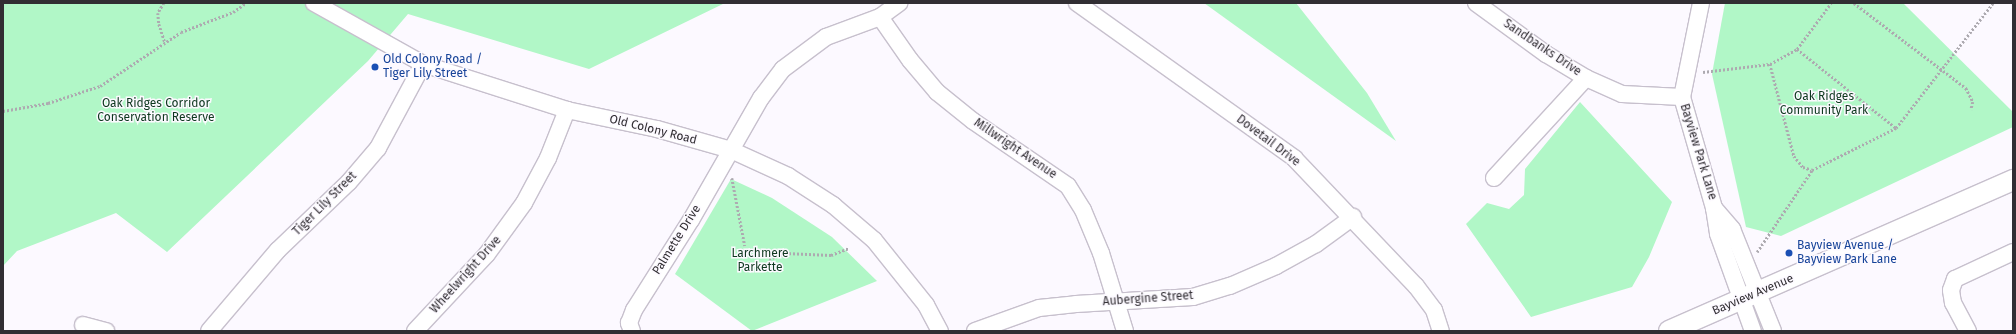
<!DOCTYPE html>
<html>
<head>
<meta charset="utf-8">
<style>
	body { margin:0 }
	#map { position:relative; width:2016px; height:334px; overflow:hidden; background:#fcf9ff; font-family:"Fira Sans",sans-serif }
	div>[style] { position:absolute }
	.green>* { inset:0; background:#b1f7c7 }
	.path>* { height:2.5px; margin-top:-1.25px; transform-origin:0; background:repeating-linear-gradient(90deg,#adaab0 0 2px,transparent 0 4px) }
	.roads { filter:drop-shadow(1px 0 #c7c0cd) drop-shadow(-1px 0 #c7c0cd) drop-shadow(0 1px #c7c0cd) drop-shadow(0 -1px #c7c0cd) }
	.minor>* { height:16px; margin:-8px; padding:0 8px; transform-origin:8px; border-radius:8px; background:#fff }
	.major>* { height:20px; margin:-10px; padding:0 10px; transform-origin:10px; border-radius:10px; background:#fff }
	.dots>* { width:11px; height:11px; translate:-50% -50%; box-sizing:border-box; border:2px solid #fcf9ff; border-radius:50% }
	span { translate:-50% -50%; white-space:nowrap; text-align:center; line-height:1.15; -webkit-text-stroke:3px #fcf9ff; paint-order:stroke }
	.street-label { font-size:12px; color:#312e33 }
	.transit-label { font-size:12px; color:#164399 }
	.left { translate:0 -50%; text-align:left }
	.park-label { font-size:12px; color:#0e381f }
	.frame { position:absolute; inset:0; border:4px solid #312e33; pointer-events:none }
</style>
</head>
<body>
<div id="map">
	<div class="green">
		<div style="clip-path:polygon(3px 3px,725px 3px,589px 69px,408px 14px,368px 61px,167px 252px,116px 213px,17px 251px,3px 266px)"></div>
		<div style="clip-path:polygon(1204px 3px,1296px 3px,1367px 93px,1396px 141px)"></div>
		<div style="clip-path:polygon(1725px 3px,1903px 3px,2013px 112px,2013px 127px,1781px 236px,1746px 227px,1712px 74px)"></div>
		<div style="clip-path:polygon(1580px 102px,1672px 202px,1649px 257px,1632px 287px,1531px 317px,1466px 224px,1487px 203px,1509px 209px,1524px 195px,1525px 169px)"></div>
		<div style="clip-path:polygon(731px 179px,772px 198px,832px 237px,877px 281px,752px 331px,675px 274px)"></div>
	</div>
	<div class="path">
		<div style="left:164px;top:3px;width:12px;rotate:121deg"></div>
		<div style="left:158px;top:13px;width:11px;rotate:85deg"></div>
		<div style="left:159px;top:24px;width:20px;rotate:72deg"></div>
		<div style="left:1854px;top:3px;width:141px;rotate:37.2deg"></div>
		<div style="left:1966px;top:88px;width:16px;rotate:63deg"></div>
		<div style="left:1973px;top:102px;width:8px;rotate:104deg"></div>
		<div style="left:1797px;top:49px;width:127px;rotate:38.6deg"></div>
		<div style="left:1770px;top:64px;width:95px;rotate:75.4deg"></div>
		<div style="left:1794px;top:156px;width:14px;rotate:51deg"></div>
		<div style="left:1803px;top:167px;width:9px;rotate:18deg"></div>
		<div style="left:1703px;top:72px;width:67px;rotate:-6.8deg"></div>
		<div style="left:1770px;top:64px;width:31px;rotate:-29deg"></div>
		<div style="left:1797px;top:49px;width:57px;rotate:-53.5deg"></div>
		<div style="left:3px;top:111px;width:46px;rotate:-10.1deg"></div>
		<div style="left:48px;top:103px;width:55px;rotate:-18.1deg"></div>
		<div style="left:100px;top:86px;width:97px;rotate:-33.7deg"></div>
		<div style="left:181px;top:32px;width:56px;rotate:-21deg"></div>
		<div style="left:233px;top:12px;width:16px;rotate:-35deg"></div>
		<div style="left:732px;top:178px;width:69px;rotate:79.2deg"></div>
		<div style="left:1757px;top:252px;width:99px;rotate:-56.1deg"></div>
		<div style="left:1812px;top:170px;width:94px;rotate:-26.6deg"></div>
		<div style="left:1896px;top:128px;width:158px;rotate:-52.2deg"></div>
		<div style="left:769px;top:259px;width:17px;rotate:-21deg"></div>
		<div style="left:785px;top:253px;width:46px;rotate:2.5deg"></div>
		<div style="left:831px;top:255px;width:19px;rotate:-21deg"></div>
	</div>
	<div class="roads">
		<div class="minor">
			<div style="left:314px;top:3px;width:125px;rotate:29.2deg"></div>
			<div style="left:423px;top:64px;width:151px;rotate:17.7deg"></div>
			<div style="left:567px;top:110px;width:92px;rotate:11.9deg"></div>
			<div style="left:657px;top:129px;width:77px;rotate:15.8deg"></div>
			<div style="left:731px;top:150px;width:63px;rotate:24.5deg"></div>
			<div style="left:788px;top:176px;width:54px;rotate:32.8deg"></div>
			<div style="left:833px;top:205px;width:54px;rotate:40.5deg"></div>
			<div style="left:874px;top:240px;width:83px;rotate:51.3deg"></div>
			<div style="left:926px;top:305px;width:30px;rotate:62deg"></div>
			<div style="left:1077px;top:3px;width:267px;rotate:35.5deg"></div>
			<div style="left:1294px;top:158px;width:177px;rotate:46.4deg"></div>
			<div style="left:1416px;top:286px;width:30px;rotate:53deg"></div>
			<div style="left:1434px;top:310px;width:22px;rotate:72deg"></div>
			<div style="left:1476px;top:3px;width:87px;rotate:36.1deg"></div>
			<div style="left:1546px;top:54px;width:47px;rotate:31deg"></div>
			<div style="left:1586px;top:78px;width:39px;rotate:24deg"></div>
			<div style="left:1622px;top:94px;width:60px;rotate:2.9deg"></div>
			<div style="left:1701px;top:3px;width:96px;rotate:101.4deg"></div>
			<div style="left:1682px;top:97px;width:116px;rotate:73.9deg"></div>
			<div style="left:1714px;top:208px;width:26px;rotate:81deg"></div>
			<div style="left:1718px;top:234px;width:103px;rotate:70.2deg"></div>
			<div style="left:880px;top:17px;width:52px;rotate:55.1deg"></div>
			<div style="left:910px;top:60px;width:42px;rotate:49.8deg"></div>
			<div style="left:937px;top:92px;width:46px;rotate:38.9deg"></div>
			<div style="left:973px;top:121px;width:115px;rotate:34.4deg"></div>
			<div style="left:1068px;top:186px;width:28px;rotate:58deg"></div>
			<div style="left:1083px;top:210px;width:47px;rotate:67.3deg"></div>
			<div style="left:1101px;top:253px;width:82px;rotate:72.9deg"></div>
			<div style="left:1494px;top:178px;width:136px;rotate:-47.4deg"></div>
			<div style="left:1714px;top:208px;width:28px;rotate:49deg"></div>
			<div style="left:1732px;top:229px;width:110px;rotate:68.1deg"></div>
			<div style="left:83px;top:325px;width:24px;rotate:15deg"></div>
			<div style="left:209px;top:331px;width:106px;rotate:-49.6deg"></div>
			<div style="left:278px;top:250px;width:98px;rotate:-43.8deg"></div>
			<div style="left:349px;top:182px;width:45px;rotate:-49.5deg"></div>
			<div style="left:378px;top:148px;width:95px;rotate:-61.8deg"></div>
			<div style="left:415px;top:331px;width:105px;rotate:-46.9deg"></div>
			<div style="left:487px;top:254px;width:63px;rotate:-54deg"></div>
			<div style="left:524px;top:203px;width:51px;rotate:-61.9deg"></div>
			<div style="left:548px;top:158px;width:52px;rotate:-68.4deg"></div>
			<div style="left:632px;top:331px;width:9px;rotate:-111deg"></div>
			<div style="left:629px;top:323px;width:14px;rotate:-69deg"></div>
			<div style="left:634px;top:310px;width:107px;rotate:-57.7deg"></div>
			<div style="left:691px;top:220px;width:141px;rotate:-60.2deg"></div>
			<div style="left:761px;top:98px;width:36px;rotate:-53deg"></div>
			<div style="left:783px;top:69px;width:54px;rotate:-36.7deg"></div>
			<div style="left:826px;top:37px;width:58px;rotate:-20.3deg"></div>
			<div style="left:880px;top:17px;width:24px;rotate:-36deg"></div>
			<div style="left:975px;top:331px;width:68px;rotate:-19.8deg"></div>
			<div style="left:1039px;top:308px;width:37px;rotate:-6deg"></div>
			<div style="left:1076px;top:304px;width:117px;rotate:-3.4deg"></div>
			<div style="left:1193px;top:297px;width:39px;rotate:-17deg"></div>
			<div style="left:1230px;top:286px;width:50px;rotate:-23.5deg"></div>
			<div style="left:1276px;top:266px;width:46px;rotate:-28.8deg"></div>
			<div style="left:1316px;top:244px;width:46px;rotate:-36.1deg"></div>
			<div style="left:1968px;top:331px;width:32px;rotate:-118deg"></div>
			<div style="left:1953px;top:303px;width:13px;rotate:-99deg"></div>
			<div style="left:1951px;top:290px;width:12px;rotate:-70deg"></div>
			<div style="left:1955px;top:279px;width:64px;rotate:-25deg"></div>
		</div>
		<div class="major">
			<div style="left:1669px;top:331px;width:376px;rotate:-23.7deg"></div>
		</div>
	</div>
	<div class="dots">
		<div style="left:375px;top:67px;background:#1a4fb4"></div>
		<div style="left:1789px;top:253px;background:#1a4fb4"></div>
	</div>
	<div class="street-label">
		<span style="left:1542px;top:48px;rotate:34deg">Sandbanks Drive</span>
		<span style="left:653px;top:130px;rotate:14deg">Old Colony Road</span>
		<span style="left:1268px;top:141px;rotate:37deg">Dovetail Drive</span>
		<span style="left:1015px;top:149px;rotate:34deg">Millwright Avenue</span>
		<span style="left:1698px;top:152px;rotate:73deg">Bayview Park Lane</span>
		<span style="left:325px;top:204px;rotate:-45deg">Tiger Lily Street</span>
		<span style="left:677px;top:240px;rotate:-58deg">Palmette Drive</span>
		<span style="left:466px;top:275px;rotate:-48deg">Wheelwright Drive</span>
		<span style="left:1753px;top:295px;rotate:-23deg">Bayview Avenue</span>
		<span style="left:1148px;top:299px;rotate:-4deg">Aubergine Street</span>
	</div>
	<div class="transit-label">
		<span class="left" style="left:383px;top:67px">Old Colony Road /<br>Tiger Lily Street</span>
		<span class="left" style="left:1797px;top:253px">Bayview Avenue /<br>Bayview Park Lane</span>
	</div>
	<div class="park-label">
		<span style="left:1824px;top:104px">Oak Ridges<br>Community Park</span>
		<span style="left:156px;top:111px">Oak Ridges Corridor<br>Conservation Reserve</span>
		<span style="left:760px;top:261px">Larchmere<br>Parkette</span>
	</div>
	<div class="frame"></div>
</div>
</body>
</html>
